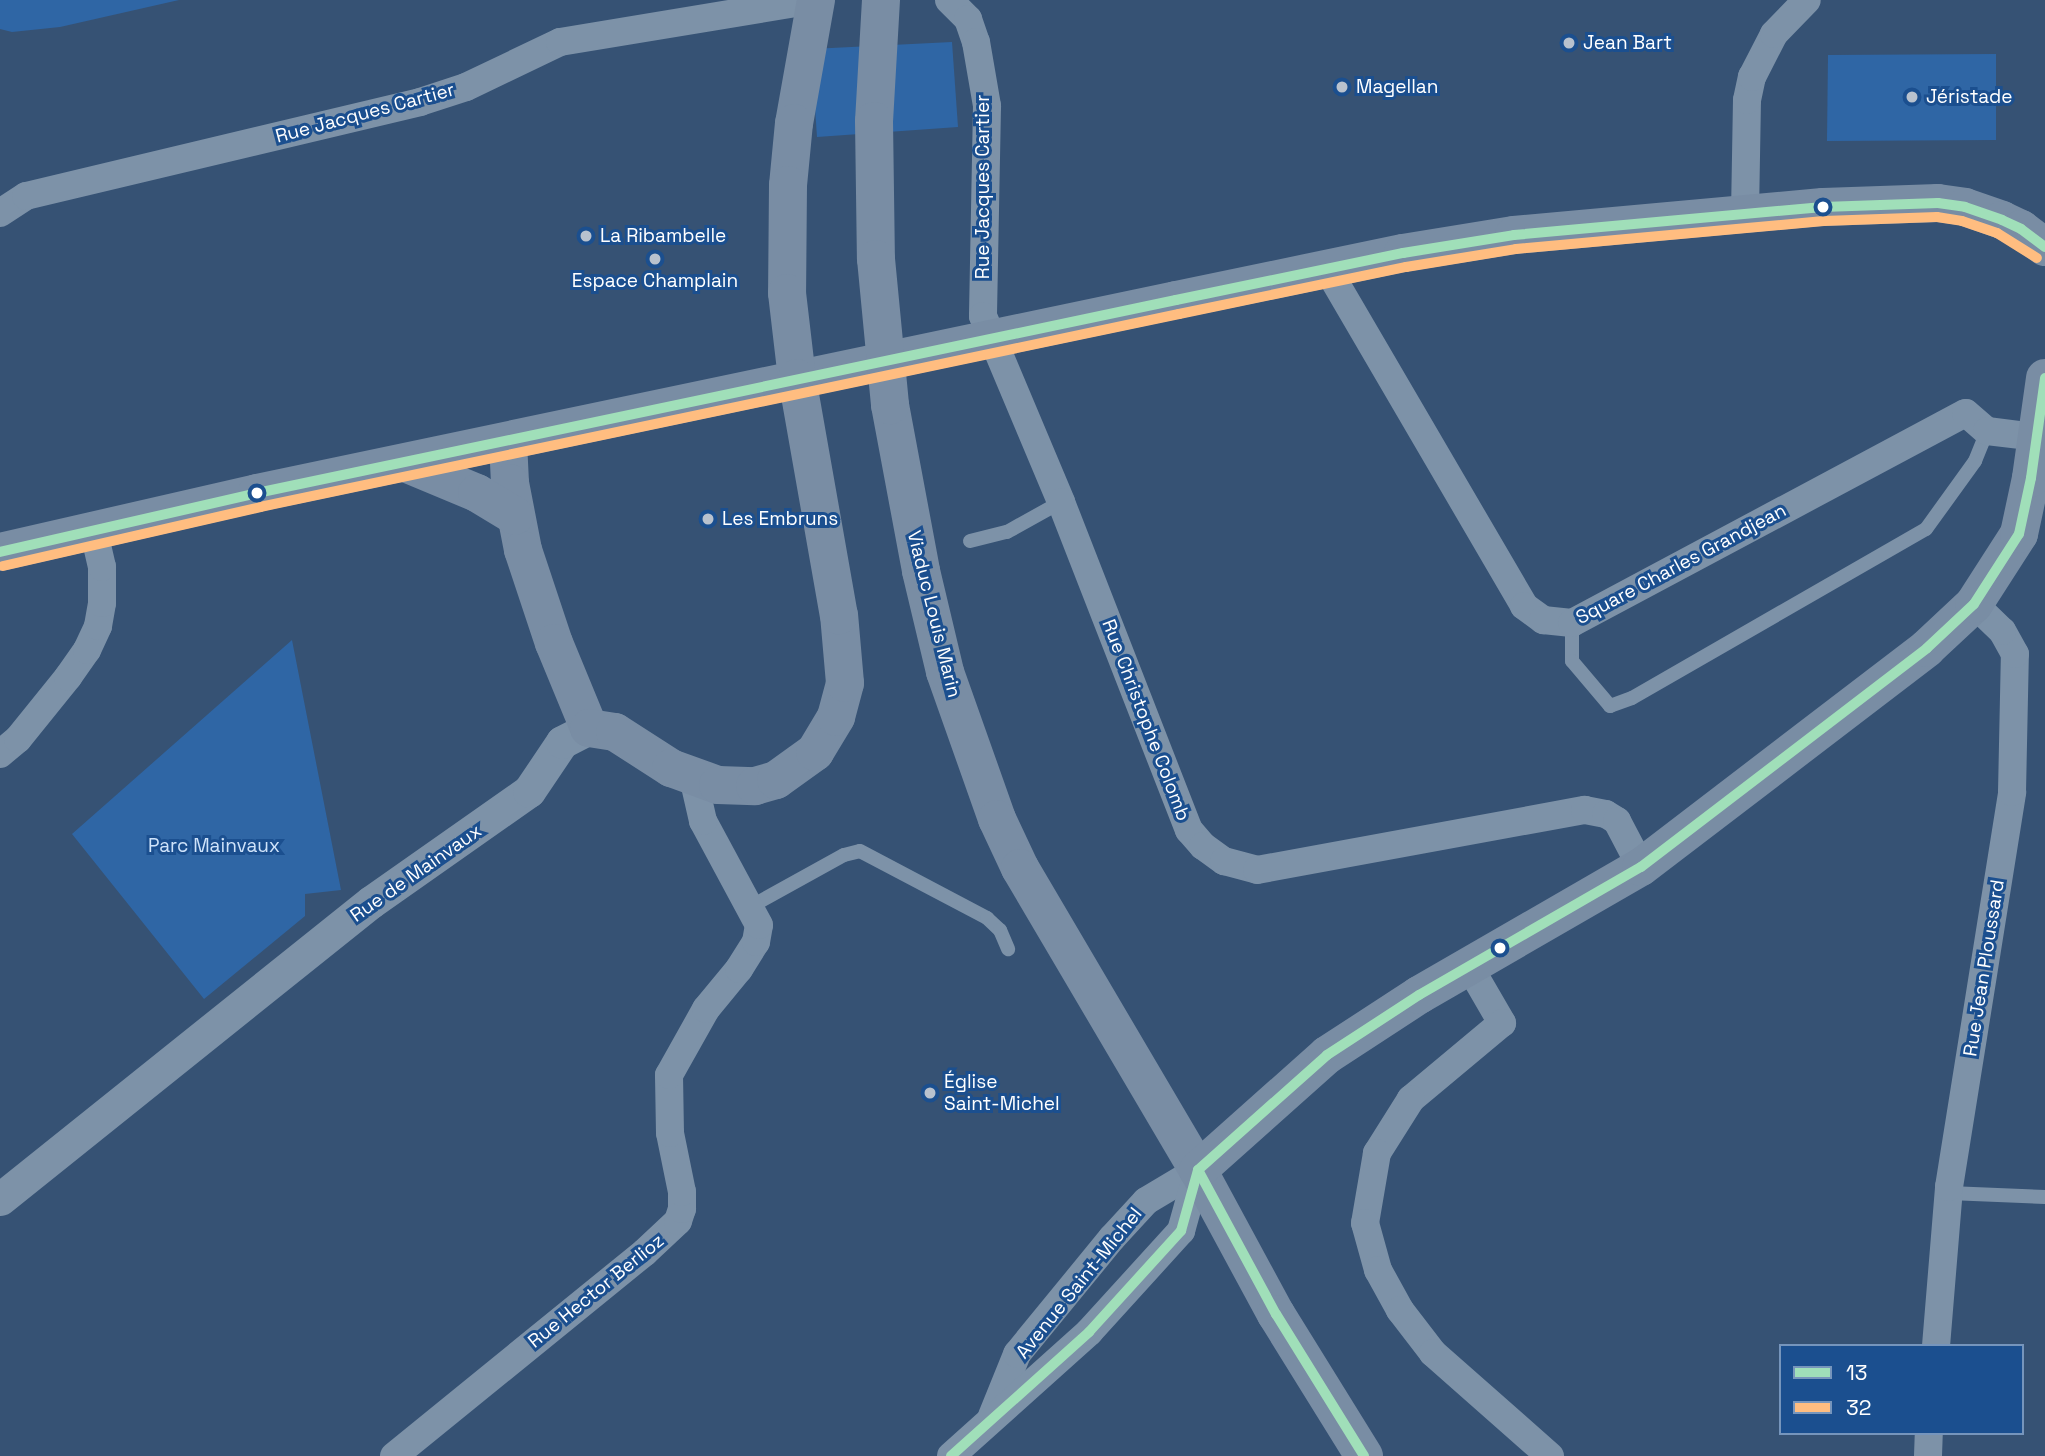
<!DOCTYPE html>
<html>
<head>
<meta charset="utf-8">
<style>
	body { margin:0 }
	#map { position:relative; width:2045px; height:1456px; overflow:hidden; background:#365274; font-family:"Space Grotesk",sans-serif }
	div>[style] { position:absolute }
	.green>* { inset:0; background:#2f66a5 }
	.service>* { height:14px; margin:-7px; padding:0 7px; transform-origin:7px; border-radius:7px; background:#7d92a8 }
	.minor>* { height:28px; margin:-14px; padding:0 14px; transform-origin:14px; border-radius:14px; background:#7d92a8 }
	.tertiary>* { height:33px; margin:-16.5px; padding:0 16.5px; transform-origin:16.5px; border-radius:16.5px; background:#7d92a8 }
	.secondary>* { height:38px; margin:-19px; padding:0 19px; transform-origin:19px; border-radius:19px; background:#798da4 }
	.secondary-bridge>* { height:38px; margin:-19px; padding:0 19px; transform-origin:19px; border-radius:19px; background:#798da4 }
	.bus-1>* { height:10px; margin:-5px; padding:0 5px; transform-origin:5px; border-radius:5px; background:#a0dfb9 }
	.bus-2>* { height:10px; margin:-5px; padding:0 5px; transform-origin:5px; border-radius:5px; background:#ffbd80 }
	.dots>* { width:19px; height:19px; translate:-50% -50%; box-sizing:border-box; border:4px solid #1b4f8f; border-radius:50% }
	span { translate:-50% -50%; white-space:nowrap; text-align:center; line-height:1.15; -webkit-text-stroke:6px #1b4f8f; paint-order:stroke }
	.poi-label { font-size:19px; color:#fff }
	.left { translate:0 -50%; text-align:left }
	.street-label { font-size:19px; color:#fff }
	.park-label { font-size:19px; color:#cfe3fa }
	.legend { position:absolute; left:1779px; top:1344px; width:245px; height:91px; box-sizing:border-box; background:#1b4f8f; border:2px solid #7695bc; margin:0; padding:9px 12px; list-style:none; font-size:21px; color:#fff }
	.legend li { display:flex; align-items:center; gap:14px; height:35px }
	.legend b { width:35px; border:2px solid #7695bc }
</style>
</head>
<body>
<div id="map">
	<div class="green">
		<div style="clip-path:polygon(0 0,179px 0,60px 27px,12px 32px,0 29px)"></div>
		<div style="clip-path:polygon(952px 42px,958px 127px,817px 137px,811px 49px)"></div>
		<div style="clip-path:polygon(1996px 54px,1996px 140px,1827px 141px,1828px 55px)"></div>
		<div style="clip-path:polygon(292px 640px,341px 890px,305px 894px,305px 916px,204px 999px,72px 834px)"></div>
	</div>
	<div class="service">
		<div style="left:970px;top:541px;width:38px;rotate:-14deg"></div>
		<div style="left:1007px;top:532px;width:62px;rotate:-29.1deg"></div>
		<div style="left:1572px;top:623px;width:38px;rotate:90deg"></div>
		<div style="left:1572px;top:661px;width:59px;rotate:49.8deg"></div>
		<div style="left:1610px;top:706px;width:23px;rotate:-20deg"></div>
		<div style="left:1632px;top:698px;width:339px;rotate:-29.9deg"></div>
		<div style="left:1926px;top:529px;width:84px;rotate:-54.2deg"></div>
		<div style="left:1975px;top:461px;width:32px;rotate:-68deg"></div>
		<div style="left:750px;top:907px;width:107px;rotate:-29deg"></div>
		<div style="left:844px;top:855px;width:16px;rotate:-14deg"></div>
		<div style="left:860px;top:851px;width:144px;rotate:27.8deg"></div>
		<div style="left:987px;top:918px;width:18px;rotate:43deg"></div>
		<div style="left:1000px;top:930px;width:21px;rotate:67deg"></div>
		<div style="left:1949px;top:1193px;width:96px;rotate:2.4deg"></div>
	</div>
	<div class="minor">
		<div style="left:949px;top:0;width:27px;rotate:45deg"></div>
		<div style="left:968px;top:19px;width:24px;rotate:71deg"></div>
		<div style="left:976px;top:42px;width:65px;rotate:80.2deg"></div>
		<div style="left:987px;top:106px;width:210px;rotate:91.1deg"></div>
		<div style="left:983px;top:316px;width:202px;rotate:67.2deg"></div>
		<div style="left:1061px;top:502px;width:352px;rotate:68.7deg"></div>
		<div style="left:1189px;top:830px;width:21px;rotate:49deg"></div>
		<div style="left:1203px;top:846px;width:26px;rotate:36deg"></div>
		<div style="left:1224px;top:861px;width:34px;rotate:15deg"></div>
		<div style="left:1257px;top:870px;width:333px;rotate:-10.4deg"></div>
		<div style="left:1585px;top:810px;width:21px;rotate:11deg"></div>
		<div style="left:1606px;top:814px;width:13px;rotate:32deg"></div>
		<div style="left:1617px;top:821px;width:52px;rotate:62.4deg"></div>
		<div style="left:0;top:213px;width:31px;rotate:-33deg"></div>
		<div style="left:26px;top:196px;width:405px;rotate:-13.4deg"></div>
		<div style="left:420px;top:102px;width:48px;rotate:-18.1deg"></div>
		<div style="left:466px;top:87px;width:104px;rotate:-25.6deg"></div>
		<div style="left:560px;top:42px;width:256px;rotate:-9.4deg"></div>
		<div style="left:1745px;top:214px;width:114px;rotate:-89deg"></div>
		<div style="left:1747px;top:100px;width:24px;rotate:-78deg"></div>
		<div style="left:1752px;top:77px;width:48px;rotate:-62.9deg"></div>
		<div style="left:1774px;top:34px;width:47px;rotate:-45.9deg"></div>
		<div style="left:1328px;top:270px;width:389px;rotate:59.7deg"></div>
		<div style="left:1524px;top:606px;width:24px;rotate:36deg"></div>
		<div style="left:1543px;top:620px;width:29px;rotate:6deg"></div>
		<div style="left:1572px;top:623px;width:446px;rotate:-28.1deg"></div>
		<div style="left:1966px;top:413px;width:28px;rotate:41deg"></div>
		<div style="left:1987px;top:431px;width:49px;rotate:7deg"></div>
		<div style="left:0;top:754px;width:23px;rotate:-40deg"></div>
		<div style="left:18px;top:739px;width:80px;rotate:-51.1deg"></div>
		<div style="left:68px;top:677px;width:33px;rotate:-55deg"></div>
		<div style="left:87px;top:650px;width:26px;rotate:-65deg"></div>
		<div style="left:98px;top:626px;width:23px;rotate:-80deg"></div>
		<div style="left:102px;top:603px;width:36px;rotate:-90deg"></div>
		<div style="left:102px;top:567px;width:36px;rotate:-103deg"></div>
		<div style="left:1469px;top:966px;width:66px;rotate:59.9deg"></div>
		<div style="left:1502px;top:1023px;width:119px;rotate:140.1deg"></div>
		<div style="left:1411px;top:1099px;width:64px;rotate:122.2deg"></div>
		<div style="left:1377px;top:1153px;width:71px;rotate:99.7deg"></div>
		<div style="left:1365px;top:1223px;width:49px;rotate:74.5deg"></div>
		<div style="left:1378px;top:1270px;width:46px;rotate:61.2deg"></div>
		<div style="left:1400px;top:1310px;width:54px;rotate:52.5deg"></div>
		<div style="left:1433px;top:1353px;width:156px;rotate:41.4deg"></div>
		<div style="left:1936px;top:1346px;width:160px;rotate:-85.3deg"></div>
		<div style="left:1949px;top:1187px;width:400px;rotate:-80.9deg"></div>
		<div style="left:2012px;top:792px;width:138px;rotate:-88.8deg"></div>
		<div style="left:2015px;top:654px;width:26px;rotate:-119deg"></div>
		<div style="left:2002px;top:631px;width:39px;rotate:-136deg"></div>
		<div style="left:992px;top:1416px;width:67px;rotate:-68deg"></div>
		<div style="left:1017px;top:1354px;width:150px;rotate:-50.7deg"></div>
		<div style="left:1112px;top:1238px;width:50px;rotate:-47.4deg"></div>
		<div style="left:1146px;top:1201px;width:61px;rotate:-30.8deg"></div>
		<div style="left:394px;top:1456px;width:323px;rotate:-39.1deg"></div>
		<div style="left:645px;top:1252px;width:45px;rotate:-43.2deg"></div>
		<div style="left:678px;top:1221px;width:13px;rotate:-72deg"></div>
		<div style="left:682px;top:1209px;width:17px;rotate:-90deg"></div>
		<div style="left:682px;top:1192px;width:60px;rotate:-101.5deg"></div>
		<div style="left:670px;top:1133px;width:58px;rotate:-91deg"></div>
		<div style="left:669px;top:1075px;width:76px;rotate:-60.7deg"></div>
		<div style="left:706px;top:1009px;width:52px;rotate:-50.5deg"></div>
		<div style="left:739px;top:969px;width:32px;rotate:-58deg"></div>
		<div style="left:756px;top:942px;width:17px;rotate:-80deg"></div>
		<div style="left:759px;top:925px;width:118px;rotate:-118.3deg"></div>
		<div style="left:703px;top:821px;width:45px;rotate:-102.8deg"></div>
		<div style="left:951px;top:1456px;width:186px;rotate:-41.9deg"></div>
		<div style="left:1089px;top:1332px;width:137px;rotate:-47.7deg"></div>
		<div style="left:1181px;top:1231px;width:63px;rotate:-74.4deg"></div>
		<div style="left:1928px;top:1456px;width:23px;rotate:-88deg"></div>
	</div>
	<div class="tertiary">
		<div style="left:0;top:1199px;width:475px;rotate:-38.7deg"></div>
		<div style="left:371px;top:902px;width:193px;rotate:-35.1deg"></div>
		<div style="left:529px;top:791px;width:59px;rotate:-56deg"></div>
		<div style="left:562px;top:742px;width:30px;rotate:-27deg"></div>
	</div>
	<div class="secondary">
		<div style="left:890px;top:405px;width:169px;rotate:79.4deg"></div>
		<div style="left:921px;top:571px;width:104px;rotate:76.6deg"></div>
		<div style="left:945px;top:672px;width:156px;rotate:70.5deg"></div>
		<div style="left:997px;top:819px;width:54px;rotate:64.9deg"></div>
		<div style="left:1020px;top:868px;width:351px;rotate:59.5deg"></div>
		<div style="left:1198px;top:1170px;width:164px;rotate:61.6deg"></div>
		<div style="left:1276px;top:1314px;width:167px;rotate:58.2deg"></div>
		<div style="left:508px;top:442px;width:41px;rotate:87.2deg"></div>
		<div style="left:510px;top:483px;width:68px;rotate:79deg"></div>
		<div style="left:523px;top:550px;width:98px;rotate:71.6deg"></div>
		<div style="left:554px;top:643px;width:92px;rotate:67.6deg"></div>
		<div style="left:589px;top:728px;width:26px;rotate:9deg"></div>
		<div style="left:615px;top:732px;width:67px;rotate:32.7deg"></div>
		<div style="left:671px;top:768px;width:50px;rotate:19.9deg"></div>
		<div style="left:718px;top:785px;width:37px;rotate:2deg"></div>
		<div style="left:755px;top:786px;width:22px;rotate:-16deg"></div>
		<div style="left:776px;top:780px;width:48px;rotate:-35.7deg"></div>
		<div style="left:815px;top:752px;width:41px;rotate:-59deg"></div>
		<div style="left:836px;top:717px;width:35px;rotate:-75deg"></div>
		<div style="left:845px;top:683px;width:68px;rotate:-95deg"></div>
		<div style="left:405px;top:463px;width:78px;rotate:22.6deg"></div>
		<div style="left:477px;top:493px;width:44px;rotate:31.2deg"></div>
		<div style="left:0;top:552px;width:264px;rotate:-12.9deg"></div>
		<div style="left:257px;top:493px;width:939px;rotate:-11.86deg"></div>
		<div style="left:1176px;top:300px;width:232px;rotate:-11.7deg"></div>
		<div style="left:1403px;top:253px;width:112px;rotate:-9.2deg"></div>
		<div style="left:1514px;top:235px;width:310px;rotate:-5.2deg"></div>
		<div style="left:1823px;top:207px;width:115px;rotate:-2deg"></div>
		<div style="left:1938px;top:203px;width:27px;rotate:8deg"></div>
		<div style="left:1965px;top:207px;width:39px;rotate:19deg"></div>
		<div style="left:2002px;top:220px;width:21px;rotate:25deg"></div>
		<div style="left:2021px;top:229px;width:30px;rotate:37deg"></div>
		<div style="left:1198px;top:1170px;width:173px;rotate:-41.7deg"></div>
		<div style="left:1327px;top:1055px;width:110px;rotate:-33.1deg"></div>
		<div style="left:1419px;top:995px;width:256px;rotate:-30deg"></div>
		<div style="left:1641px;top:867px;width:360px;rotate:-37.4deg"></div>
		<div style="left:1927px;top:648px;width:64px;rotate:-43.1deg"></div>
		<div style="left:1974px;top:604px;width:83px;rotate:-57.3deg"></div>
		<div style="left:2019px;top:534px;width:57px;rotate:-77.9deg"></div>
		<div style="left:2031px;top:478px;width:101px;rotate:-82deg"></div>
	</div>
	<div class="secondary-bridge">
		<div style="left:816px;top:0;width:125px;rotate:100.1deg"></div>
		<div style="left:794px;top:123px;width:62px;rotate:95.5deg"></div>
		<div style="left:788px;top:185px;width:108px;rotate:90.5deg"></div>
		<div style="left:787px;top:293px;width:86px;rotate:83.3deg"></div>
		<div style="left:797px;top:378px;width:241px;rotate:80deg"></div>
		<div style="left:881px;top:0;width:121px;rotate:93.3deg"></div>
		<div style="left:874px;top:121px;width:138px;rotate:89.2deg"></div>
		<div style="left:876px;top:259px;width:147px;rotate:84.5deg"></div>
	</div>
	<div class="bus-1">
		<div style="left:0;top:552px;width:264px;rotate:-12.9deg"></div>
		<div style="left:257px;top:493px;width:939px;rotate:-11.86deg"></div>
		<div style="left:1176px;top:300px;width:232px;rotate:-11.7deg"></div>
		<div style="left:1403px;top:253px;width:112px;rotate:-9.2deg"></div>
		<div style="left:1514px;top:235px;width:310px;rotate:-5.2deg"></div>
		<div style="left:1823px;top:207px;width:115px;rotate:-2deg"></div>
		<div style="left:1938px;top:203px;width:27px;rotate:8deg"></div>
		<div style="left:1965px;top:207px;width:39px;rotate:19deg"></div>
		<div style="left:2002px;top:220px;width:21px;rotate:25deg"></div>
		<div style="left:2021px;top:229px;width:30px;rotate:37deg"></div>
		<div style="left:1198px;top:1170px;width:164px;rotate:61.6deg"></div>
		<div style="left:1276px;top:1314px;width:167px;rotate:58.2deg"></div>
		<div style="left:951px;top:1456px;width:186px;rotate:-41.9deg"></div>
		<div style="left:1089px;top:1332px;width:137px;rotate:-47.7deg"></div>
		<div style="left:1181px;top:1231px;width:63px;rotate:-74.4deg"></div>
		<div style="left:1198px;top:1170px;width:173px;rotate:-41.7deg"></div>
		<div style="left:1327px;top:1055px;width:110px;rotate:-33.1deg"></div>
		<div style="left:1419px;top:995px;width:256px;rotate:-30deg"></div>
		<div style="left:1641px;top:867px;width:360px;rotate:-37.4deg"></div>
		<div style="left:1927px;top:648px;width:64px;rotate:-43.1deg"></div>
		<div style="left:1974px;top:604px;width:83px;rotate:-57.3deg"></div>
		<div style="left:2019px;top:534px;width:57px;rotate:-77.9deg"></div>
		<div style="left:2031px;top:478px;width:101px;rotate:-82deg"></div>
	</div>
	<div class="bus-2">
		<div style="left:3px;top:566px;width:264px;rotate:-12.9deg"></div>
		<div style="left:260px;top:507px;width:939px;rotate:-11.86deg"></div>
		<div style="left:1179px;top:314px;width:232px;rotate:-11.7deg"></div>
		<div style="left:1406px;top:267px;width:111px;rotate:-9.3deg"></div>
		<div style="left:1516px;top:249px;width:309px;rotate:-5.2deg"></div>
		<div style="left:1824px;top:221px;width:113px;rotate:-2deg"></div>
		<div style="left:1937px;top:217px;width:25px;rotate:9deg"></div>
		<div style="left:1962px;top:221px;width:37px;rotate:19deg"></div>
		<div style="left:1997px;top:233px;width:47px;rotate:32deg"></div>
	</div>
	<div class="dots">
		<div style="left:1569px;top:43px;background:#b9c2ce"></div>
		<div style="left:1342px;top:87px;background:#b9c2ce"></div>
		<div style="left:1912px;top:97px;background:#b9c2ce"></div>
		<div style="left:1823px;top:207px;background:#fff"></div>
		<div style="left:586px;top:236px;background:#b9c2ce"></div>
		<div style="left:655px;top:259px;background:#b9c2ce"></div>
		<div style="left:257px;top:493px;background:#fff"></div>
		<div style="left:708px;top:519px;background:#b9c2ce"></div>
		<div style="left:1500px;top:948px;background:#fff"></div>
		<div style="left:930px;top:1093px;background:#b9c2ce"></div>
	</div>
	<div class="poi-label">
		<span class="left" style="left:1583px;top:43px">Jean Bart</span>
		<span class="left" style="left:1356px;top:87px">Magellan</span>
		<span class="left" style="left:1926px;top:97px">Jéristade</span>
		<span class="left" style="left:600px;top:236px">La Ribambelle</span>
		<span style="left:655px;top:281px">Espace Champlain</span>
		<span class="left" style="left:722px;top:519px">Les Embruns</span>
		<span class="left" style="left:944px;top:1093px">Église<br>Saint-Michel</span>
	</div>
	<div class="street-label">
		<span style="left:365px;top:113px;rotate:-15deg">Rue Jacques Cartier</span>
		<span style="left:983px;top:187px;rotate:-90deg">Rue Jacques Cartier</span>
		<span style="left:1681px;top:564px;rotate:-28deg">Square Charles Grandjean</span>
		<span style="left:934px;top:614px;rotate:76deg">Viaduc Louis Marin</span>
		<span style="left:1146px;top:720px;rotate:69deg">Rue Christophe Colomb</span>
		<span style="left:416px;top:873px;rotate:-35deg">Rue de Mainvaux</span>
		<span style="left:1984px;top:968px;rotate:-81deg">Rue Jean Ploussard</span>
		<span style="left:1079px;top:1283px;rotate:-51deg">Avenue Saint-Michel</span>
		<span style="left:596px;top:1291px;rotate:-39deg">Rue Hector Berlioz</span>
	</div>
	<div class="park-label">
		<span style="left:214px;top:846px">Parc Mainvaux</span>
	</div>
	<ul class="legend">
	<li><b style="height:9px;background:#a0dfb9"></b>13</li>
	<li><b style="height:9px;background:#ffbd80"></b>32</li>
	</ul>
</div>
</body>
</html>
